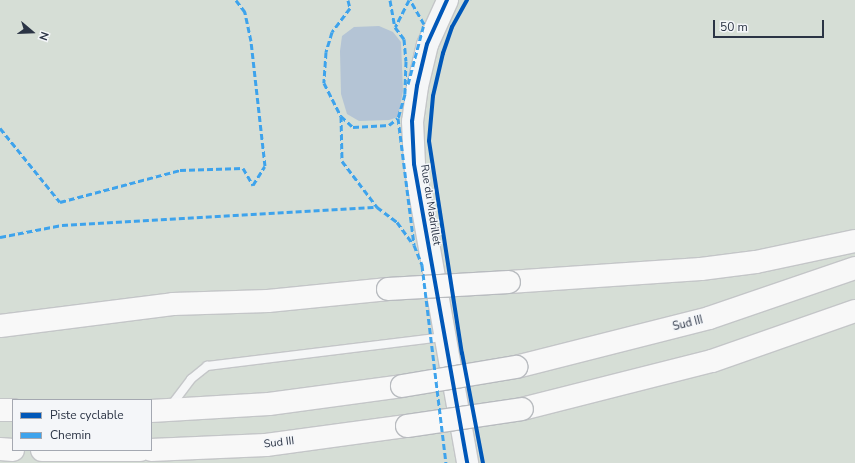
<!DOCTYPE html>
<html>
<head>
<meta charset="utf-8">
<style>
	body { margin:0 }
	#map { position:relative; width:855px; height:463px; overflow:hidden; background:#e6e8ea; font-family:"Nunito Sans",sans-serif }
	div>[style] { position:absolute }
	.green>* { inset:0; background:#d6ded6 }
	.water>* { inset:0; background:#b4c4d5 }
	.roads { filter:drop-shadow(1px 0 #c4c6c8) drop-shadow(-1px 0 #c4c6c8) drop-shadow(0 1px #c4c6c8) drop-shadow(0 -1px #c4c6c8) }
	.service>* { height:8px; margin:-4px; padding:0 4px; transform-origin:4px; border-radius:4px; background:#f5f6f7 }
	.tertiary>* { height:21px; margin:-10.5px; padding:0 10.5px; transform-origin:10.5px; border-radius:10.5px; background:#f5f6f7 }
	.trunk>* { height:22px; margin:-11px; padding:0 11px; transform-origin:11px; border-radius:11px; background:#f8f8f8 }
	.bridges { filter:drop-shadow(1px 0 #b8bbbf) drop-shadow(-1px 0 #b8bbbf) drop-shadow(0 1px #b8bbbf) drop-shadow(0 -1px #b8bbbf) }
	.trunk-bridge>* { height:22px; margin:-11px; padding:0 11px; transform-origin:11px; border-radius:11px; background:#f8f8f8 }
	.quiet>* { height:3px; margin-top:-1.5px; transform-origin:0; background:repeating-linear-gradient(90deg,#3ea3ec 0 6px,transparent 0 9px) }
	.cycleway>* { height:4px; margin:-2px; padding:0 2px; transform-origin:2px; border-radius:2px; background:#0057b8 }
	span { translate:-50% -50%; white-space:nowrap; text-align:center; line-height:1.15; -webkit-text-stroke:3px #f4f6f9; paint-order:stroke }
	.street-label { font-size:11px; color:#2b3445 }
	.legend { position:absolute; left:12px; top:399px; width:140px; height:52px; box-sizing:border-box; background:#f4f6f9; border:1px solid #a4a8b1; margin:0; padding:5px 7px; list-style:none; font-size:12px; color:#2b3445 }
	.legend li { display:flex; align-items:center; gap:8px; height:20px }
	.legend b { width:20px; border:1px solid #a4a8b1 }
	.north { position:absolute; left:12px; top:12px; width:40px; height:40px; -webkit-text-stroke:3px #f4f6f9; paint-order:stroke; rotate:109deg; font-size:11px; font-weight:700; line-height:16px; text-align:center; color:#2b3445 }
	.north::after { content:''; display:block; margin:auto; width:14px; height:18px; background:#2b3445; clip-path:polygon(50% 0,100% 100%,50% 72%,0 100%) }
	.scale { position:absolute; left:713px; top:20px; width:111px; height:18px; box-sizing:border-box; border:2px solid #2b3445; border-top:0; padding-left:5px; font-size:12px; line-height:14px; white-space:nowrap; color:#2b3445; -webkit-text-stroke:3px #f4f6f9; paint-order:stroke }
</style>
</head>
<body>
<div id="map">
	<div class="green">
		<div style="clip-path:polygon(evenodd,0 0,855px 0,855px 463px,0 463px,0 0,13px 400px,151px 400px,151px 450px,13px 450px,13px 400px)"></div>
	</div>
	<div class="water">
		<div style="clip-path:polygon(379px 26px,393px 32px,401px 42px,403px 91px,398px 117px,389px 120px,359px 121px,347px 114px,341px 94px,340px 51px,342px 36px,354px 27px)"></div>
	</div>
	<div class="roads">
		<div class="service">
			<div style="left:170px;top:407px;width:35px;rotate:-53deg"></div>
			<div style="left:191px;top:379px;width:21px;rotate:-39deg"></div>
			<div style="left:207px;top:366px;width:239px;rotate:-7deg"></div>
		</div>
		<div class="tertiary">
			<div style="left:447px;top:0;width:48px;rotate:114.4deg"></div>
			<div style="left:427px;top:44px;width:43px;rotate:103.4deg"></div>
			<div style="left:417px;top:86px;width:35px;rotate:98deg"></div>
			<div style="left:412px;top:121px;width:43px;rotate:87.3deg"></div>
			<div style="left:414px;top:164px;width:304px;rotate:79.9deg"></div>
		</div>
		<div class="trunk">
			<div style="left:509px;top:282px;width:192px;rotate:-3.9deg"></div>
			<div style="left:701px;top:269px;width:55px;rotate:-7.3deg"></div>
			<div style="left:756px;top:262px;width:101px;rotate:-12deg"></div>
			<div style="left:0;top:326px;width:174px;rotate:-7.2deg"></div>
			<div style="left:173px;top:304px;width:95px;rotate:-1.8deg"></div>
			<div style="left:268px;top:301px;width:121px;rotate:-5.7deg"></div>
			<div style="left:516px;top:367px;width:199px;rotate:-14.2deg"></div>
			<div style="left:709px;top:318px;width:154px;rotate:-18.9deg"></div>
			<div style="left:522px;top:409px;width:196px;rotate:-14.2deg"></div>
			<div style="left:712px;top:361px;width:151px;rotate:-19.3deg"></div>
			<div style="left:0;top:410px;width:13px"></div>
			<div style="left:151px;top:411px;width:118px;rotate:-3.4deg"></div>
			<div style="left:269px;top:404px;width:134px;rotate:-7.7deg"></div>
			<div style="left:0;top:449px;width:13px;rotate:4deg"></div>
			<div style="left:42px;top:450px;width:98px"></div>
			<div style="left:151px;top:450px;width:115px;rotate:-2.5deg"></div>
			<div style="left:266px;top:445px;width:142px;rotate:-7.7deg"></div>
		</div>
	</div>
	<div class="bridges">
		<div class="trunk-bridge">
			<div style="left:388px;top:289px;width:121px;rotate:-3.3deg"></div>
			<div style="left:402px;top:386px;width:116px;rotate:-9.5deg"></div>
			<div style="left:407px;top:426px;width:116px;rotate:-8.4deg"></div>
		</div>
	</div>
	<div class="quiet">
		<div style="left:348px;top:0;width:8px;rotate:76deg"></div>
		<div style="left:350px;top:8px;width:30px;rotate:127deg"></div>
		<div style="left:332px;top:32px;width:21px;rotate:107deg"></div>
		<div style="left:326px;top:52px;width:31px;rotate:94deg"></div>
		<div style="left:324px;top:83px;width:37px;rotate:63deg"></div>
		<div style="left:341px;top:116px;width:16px;rotate:43deg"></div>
		<div style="left:353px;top:127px;width:36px;rotate:-3deg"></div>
		<div style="left:389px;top:125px;width:11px;rotate:-38deg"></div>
		<div style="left:390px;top:0;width:27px;rotate:80deg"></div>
		<div style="left:409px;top:0;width:30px;rotate:117deg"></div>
		<div style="left:395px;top:27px;width:15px;rotate:53deg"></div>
		<div style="left:404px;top:39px;width:22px;rotate:85deg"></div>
		<div style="left:406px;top:61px;width:33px;rotate:92deg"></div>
		<div style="left:405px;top:94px;width:25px;rotate:106deg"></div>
		<div style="left:398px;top:118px;width:128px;rotate:82.8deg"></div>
		<div style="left:414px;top:245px;width:22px;rotate:68deg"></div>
		<div style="left:422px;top:265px;width:199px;rotate:83.1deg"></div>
		<div style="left:408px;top:84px;width:62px;rotate:-75.1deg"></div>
		<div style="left:424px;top:24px;width:28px;rotate:-120deg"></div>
		<div style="left:341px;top:116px;width:45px;rotate:88.7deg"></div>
		<div style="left:342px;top:161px;width:58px;rotate:52.7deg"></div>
		<div style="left:377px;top:207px;width:25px;rotate:37deg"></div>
		<div style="left:397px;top:222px;width:26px;rotate:54deg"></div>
		<div style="left:0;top:128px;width:95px;rotate:51deg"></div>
		<div style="left:60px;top:202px;width:124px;rotate:-14.9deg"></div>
		<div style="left:180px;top:170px;width:63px;rotate:-1.8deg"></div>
		<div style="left:243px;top:168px;width:20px;rotate:60deg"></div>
		<div style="left:253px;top:185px;width:22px;rotate:-58deg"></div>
		<div style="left:265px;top:166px;width:126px;rotate:-96.4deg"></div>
		<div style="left:251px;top:41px;width:30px;rotate:-102deg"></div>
		<div style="left:245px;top:12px;width:15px;rotate:-127deg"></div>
		<div style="left:0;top:237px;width:63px;rotate:-11deg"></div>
		<div style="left:62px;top:225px;width:316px;rotate:-3.3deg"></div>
	</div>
	<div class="cycleway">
		<div style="left:447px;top:0;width:48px;rotate:114.4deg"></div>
		<div style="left:427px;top:44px;width:43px;rotate:103.4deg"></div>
		<div style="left:417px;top:86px;width:35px;rotate:98deg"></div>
		<div style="left:412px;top:121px;width:43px;rotate:87.3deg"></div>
		<div style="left:414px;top:164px;width:304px;rotate:79.9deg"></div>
		<div style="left:467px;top:0;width:31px;rotate:119deg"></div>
		<div style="left:452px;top:27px;width:28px;rotate:109deg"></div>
		<div style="left:443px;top:53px;width:44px;rotate:103.1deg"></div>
		<div style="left:433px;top:96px;width:45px;rotate:95.1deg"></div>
		<div style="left:429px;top:141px;width:215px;rotate:81.2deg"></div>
		<div style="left:462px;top:353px;width:112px;rotate:79.2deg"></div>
	</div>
	<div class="street-label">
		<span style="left:430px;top:205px;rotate:81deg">Rue du Madrillet</span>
		<span style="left:688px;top:324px;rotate:-14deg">Sud III</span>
		<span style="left:279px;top:443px;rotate:-7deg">Sud III</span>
	</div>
	<ul class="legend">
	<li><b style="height:5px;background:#0057b8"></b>Piste cyclable</li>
	<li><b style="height:5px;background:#3ea3ec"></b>Chemin</li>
	</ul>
	<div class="north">N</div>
	<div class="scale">50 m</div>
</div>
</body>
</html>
